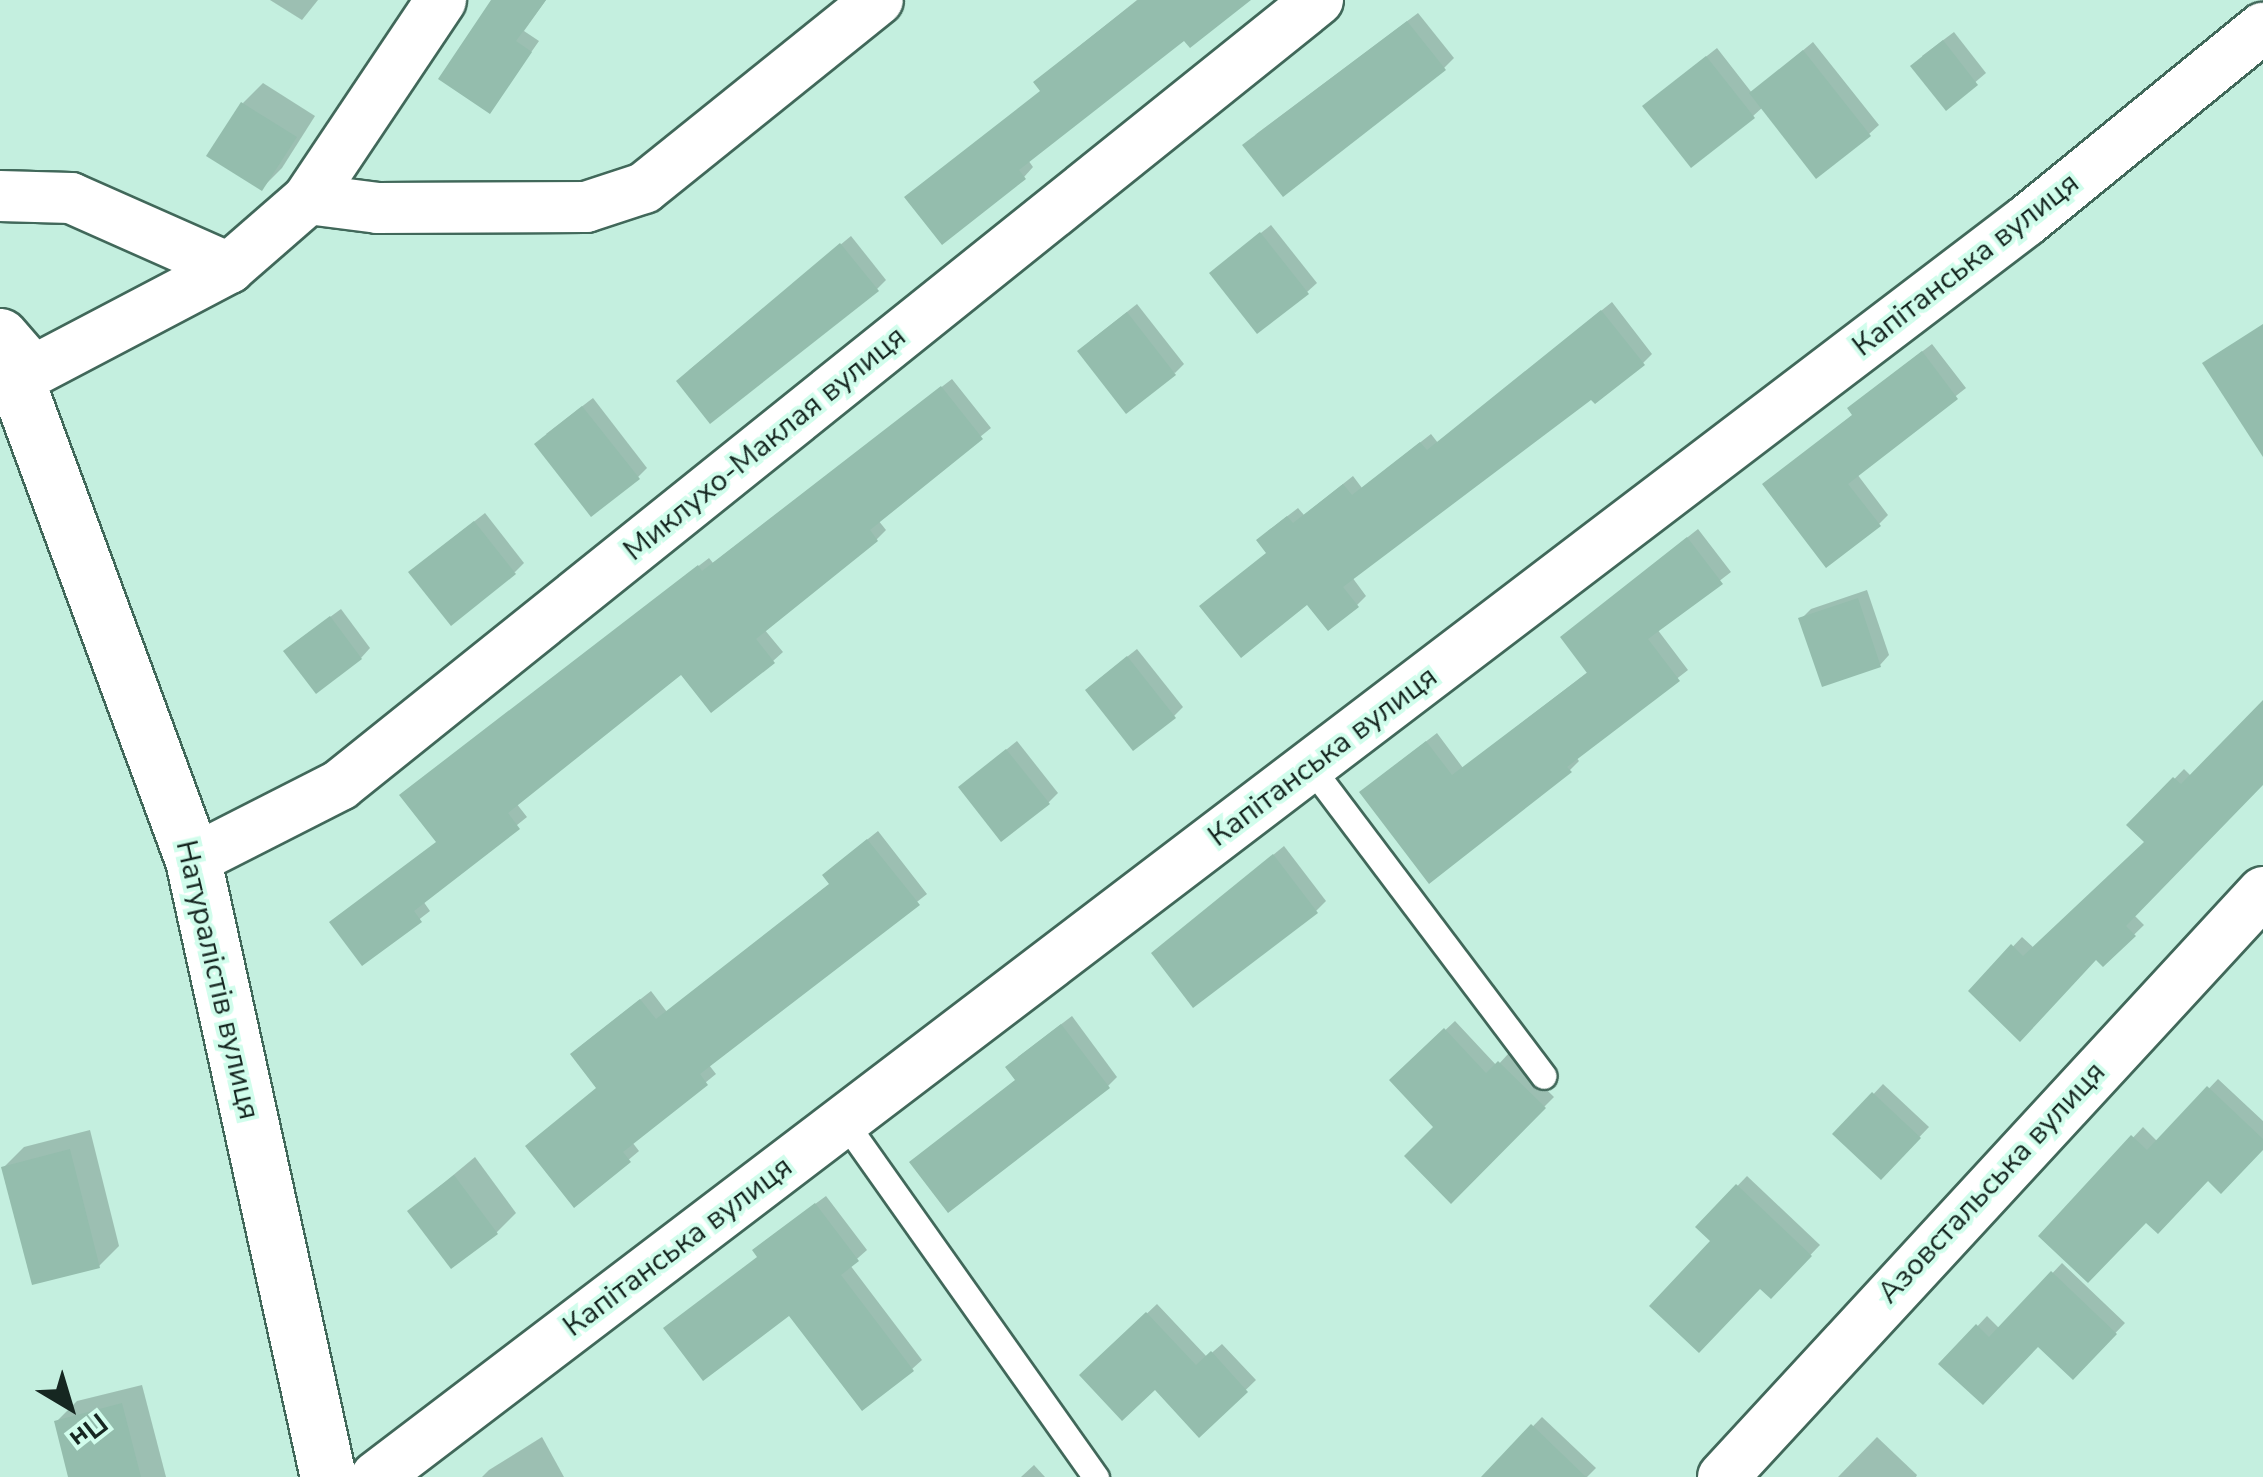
<!DOCTYPE html>
<html>
<head>
<meta charset="utf-8">
<style>
	body { margin:0 }
	#map { position:relative; width:2263px; height:1477px; overflow:hidden; background:#c4efdf; font-family:"Nunito Sans",sans-serif }
	div>[style] { position:absolute }
	.shadow>* { inset:0; background:#0003 }
	.building>* { inset:0; background:#94bdad }
	.roads { filter:drop-shadow(2px 0 #41685a) drop-shadow(-2px 0 #41685a) drop-shadow(0 2px #41685a) drop-shadow(0 -2px #41685a) }
	.lane>* { height:25px; margin:-12.5px; padding:0 12.5px; transform-origin:12.5px; border-radius:12.5px; background:#fff }
	.street>* { height:50px; margin:-25px; padding:0 25px; transform-origin:25px; border-radius:25px; background:#fff }
	.secondary>* { height:55px; margin:-27.5px; padding:0 27.5px; transform-origin:27.5px; border-radius:27.5px; background:#fff }
	span { translate:-50% -50%; white-space:nowrap; text-align:center; line-height:1.15; -webkit-text-stroke:8px #d1fdec; paint-order:stroke }
	.street-label { font-size:30px; color:#162721 }
	.north { position:absolute; left:20px; top:1357px; width:100px; height:100px; -webkit-text-stroke:8px #d1fdec; paint-order:stroke; rotate:142deg; font-size:28px; font-weight:700; line-height:40px; text-align:center; color:#162721 }
	.north::after { content:''; display:block; margin:auto; width:35px; height:45px; background:#162721; clip-path:polygon(50% 0,100% 100%,50% 72%,0 100%) }
</style>
</head>
<body>
<div id="map">
	<div class="shadow">
		<div style="clip-path:polygon(270px 0,318px 0,302px 20px)"></div>
		<div style="clip-path:polygon(494px 0,546px 0,524px 31px,539px 41px,490px 111px)"></div>
		<div style="clip-path:polygon(1137px 0,1247px 0,1185px 37px,1028px 160px,1033px 167px,1024px 177px,942px 241px,1042px 90px,1046px 73px)"></div>
		<div style="clip-path:polygon(1418px 13px,1454px 58px,1444px 68px,1255px 135px)"></div>
		<div style="clip-path:polygon(1954px 32px,1986px 73px,1946px 107px,1922px 56px)"></div>
		<div style="clip-path:polygon(1813px 42px,1879px 125px,1869px 134px,1763px 107px,1753px 116px,1655px 97px,1717px 48px,1752px 93px)"></div>
		<div style="clip-path:polygon(263px 83px,315px 116px,282px 168px,262px 188px,243px 103px)"></div>
		<div style="clip-path:polygon(1271px 225px,1317px 283px,1307px 292px,1222px 264px)"></div>
		<div style="clip-path:polygon(851px 236px,886px 280px,877px 289px,688px 371px)"></div>
		<div style="clip-path:polygon(1612px 302px,1652px 354px,1643px 363px,1592px 396px,1352px 577px,1366px 596px,1357px 605px,1307px 602px,1269px 552px,1268px 531px,1298px 508px,1304px 515px,1353px 476px,1362px 488px,1431px 434px,1438px 443px)"></div>
		<div style="clip-path:polygon(1137px 304px,1184px 364px,1175px 373px,1090px 341px)"></div>
		<div style="clip-path:polygon(1932px 344px,1966px 388px,1857px 474px,1888px 515px,1879px 524px,1765px 484px,1854px 414px,1860px 399px)"></div>
		<div style="clip-path:polygon(952px 379px,991px 428px,878px 520px,886px 530px,877px 539px,764px 629px,783px 652px,773px 661px,682px 671px,516px 803px,527px 817px,423px 901px,430px 911px,363px 963px,438px 841px,412px 786px,709px 558px,713px 563px)"></div>
		<div style="clip-path:polygon(593px 398px,647px 468px,638px 477px,546px 434px)"></div>
		<div style="clip-path:polygon(485px 513px,524px 563px,515px 572px,421px 563px)"></div>
		<div style="clip-path:polygon(1698px 529px,1731px 572px,1657px 629px,1688px 670px,1576px 757px,1579px 761px,1570px 770px,1372px 783px,1437px 733px,1463px 768px,1589px 671px,1573px 628px)"></div>
		<div style="clip-path:polygon(1867px 590px,1889px 655px,1880px 665px,1801px 619px,1811px 609px)"></div>
		<div style="clip-path:polygon(341px 609px,370px 648px,361px 658px,296px 642px)"></div>
		<div style="clip-path:polygon(1137px 649px,1183px 707px,1174px 716px,1098px 680px)"></div>
		<div style="clip-path:polygon(2263px 704px,2263px 781px,2134px 915px,2144px 925px,2104px 964px,2097px 957px,1971px 991px,2022px 937px,2034px 948px,2147px 842px,2130px 825px,2184px 769px,2192px 777px)"></div>
		<div style="clip-path:polygon(1017px 741px,1058px 793px,1048px 803px,971px 778px)"></div>
		<div style="clip-path:polygon(878px 831px,927px 894px,709px 1065px,716px 1074px,632px 1142px,639px 1151px,575px 1205px,599px 1087px,582px 1045px,651px 991px,667px 1012px,831px 883px,834px 866px)"></div>
		<div style="clip-path:polygon(1284px 846px,1326px 901px,1316px 911px,1164px 944px)"></div>
		<div style="clip-path:polygon(1072px 1016px,1117px 1077px,1108px 1086px,1018px 1079px,1018px 1057px)"></div>
		<div style="clip-path:polygon(1455px 1021px,1497px 1066px,1509px 1053px,1554px 1097px,1451px 1200px,1436px 1127px,1392px 1080px)"></div>
		<div style="clip-path:polygon(2218px 1079px,2263px 1121px,2263px 1147px,2146px 1219px,2041px 1236px,2143px 1127px,2158px 1142px)"></div>
		<div style="clip-path:polygon(1883px 1084px,1929px 1127px,1881px 1177px,1836px 1134px)"></div>
		<div style="clip-path:polygon(90px 1130px,119px 1246px,99px 1266px,4px 1167px,24px 1147px)"></div>
		<div style="clip-path:polygon(475px 1157px,516px 1213px,496px 1233px,410px 1211px)"></div>
		<div style="clip-path:polygon(1747px 1176px,1820px 1245px,1771px 1296px,1698px 1227px)"></div>
		<div style="clip-path:polygon(826px 1196px,867px 1250px,850px 1265px,922px 1360px,912px 1369px,765px 1241px)"></div>
		<div style="clip-path:polygon(2062px 1263px,2125px 1323px,2073px 1377px,2038px 1344px,1942px 1364px,1987px 1316px,2000px 1329px)"></div>
		<div style="clip-path:polygon(1157px 1304px,1207px 1357px,1222px 1344px,1256px 1380px,1199px 1435px,1155px 1387px,1082px 1375px)"></div>
		<div style="clip-path:polygon(142px 1385px,166px 1477px,70px 1477px,56px 1422px,77px 1401px)"></div>
		<div style="clip-path:polygon(1542px 1417px,1596px 1468px,1587px 1477px,1484px 1477px)"></div>
		<div style="clip-path:polygon(542px 1437px,564px 1477px,482px 1477px,489px 1470px)"></div>
		<div style="clip-path:polygon(1877px 1437px,1917px 1475px,1916px 1477px,1838px 1477px)"></div>
		<div style="clip-path:polygon(1034px 1465px,1045px 1477px,1021px 1477px)"></div>
	</div>
	<div class="building">
		<div style="clip-path:polygon(491px 0,546px 0,516px 41px,532px 52px,490px 114px,438px 79px)"></div>
		<div style="clip-path:polygon(1138px 0,1251px 0,1190px 48px,1184px 41px,1019px 170px,1026px 179px,942px 245px,904px 197px,1040px 91px,1033px 82px)"></div>
		<div style="clip-path:polygon(1407px 21px,1446px 70px,1283px 197px,1242px 145px)"></div>
		<div style="clip-path:polygon(1943px 40px,1978px 85px,1946px 111px,1910px 66px)"></div>
		<div style="clip-path:polygon(1803px 50px,1871px 136px,1816px 179px,1749px 93px)"></div>
		<div style="clip-path:polygon(1706px 56px,1755px 118px,1691px 168px,1642px 106px)"></div>
		<div style="clip-path:polygon(241px 102px,297px 137px,262px 191px,206px 156px)"></div>
		<div style="clip-path:polygon(1260px 232px,1309px 294px,1257px 334px,1209px 273px)"></div>
		<div style="clip-path:polygon(840px 243px,879px 291px,710px 424px,676px 381px)"></div>
		<div style="clip-path:polygon(1601px 310px,1645px 365px,1595px 404px,1591px 400px,1343px 587px,1359px 607px,1328px 631px,1307px 605px,1241px 658px,1199px 606px,1266px 553px,1256px 540px,1287px 516px,1293px 523px,1343px 484px,1352px 495px,1420px 442px,1427px 450px)"></div>
		<div style="clip-path:polygon(1127px 312px,1176px 375px,1126px 414px,1077px 351px)"></div>
		<div style="clip-path:polygon(2263px 324px,2263px 457px,2202px 363px)"></div>
		<div style="clip-path:polygon(1922px 351px,1958px 399px,1848px 484px,1881px 526px,1826px 568px,1762px 484px,1852px 415px,1847px 408px)"></div>
		<div style="clip-path:polygon(941px 386px,983px 439px,870px 530px,878px 541px,756px 639px,775px 663px,711px 713px,681px 675px,508px 813px,520px 829px,414px 911px,422px 922px,362px 966px,329px 922px,436px 842px,399px 795px,698px 565px,702px 571px)"></div>
		<div style="clip-path:polygon(582px 406px,640px 479px,591px 517px,534px 444px)"></div>
		<div style="clip-path:polygon(474px 521px,516px 574px,451px 626px,408px 572px)"></div>
		<div style="clip-path:polygon(1687px 537px,1723px 584px,1648px 639px,1680px 681px,1567px 767px,1572px 772px,1429px 884px,1359px 792px,1426px 741px,1452px 775px,1587px 673px,1560px 637px)"></div>
		<div style="clip-path:polygon(1858px 598px,1881px 667px,1822px 687px,1798px 618px)"></div>
		<div style="clip-path:polygon(330px 616px,362px 659px,316px 694px,283px 651px)"></div>
		<div style="clip-path:polygon(1127px 656px,1176px 718px,1133px 751px,1085px 690px)"></div>
		<div style="clip-path:polygon(2263px 700px,2263px 785px,2126px 926px,2136px 936px,2103px 967px,2096px 960px,2020px 1042px,1968px 991px,2011px 944px,2023px 956px,2144px 842px,2126px 825px,2173px 777px,2181px 784px)"></div>
		<div style="clip-path:polygon(1006px 749px,1050px 804px,1001px 842px,958px 787px)"></div>
		<div style="clip-path:polygon(867px 839px,920px 905px,700px 1074px,708px 1085px,623px 1152px,631px 1162px,574px 1208px,525px 1146px,596px 1088px,570px 1054px,640px 999px,656px 1019px,829px 884px,822px 875px)"></div>
		<div style="clip-path:polygon(1273px 854px,1318px 913px,1193px 1008px,1151px 953px)"></div>
		<div style="clip-path:polygon(1061px 1024px,1110px 1088px,948px 1213px,909px 1162px,1015px 1080px,1005px 1067px)"></div>
		<div style="clip-path:polygon(1444px 1028px,1486px 1073px,1498px 1061px,1546px 1108px,1451px 1204px,1404px 1156px,1433px 1127px,1389px 1080px)"></div>
		<div style="clip-path:polygon(2207px 1086px,2263px 1139px,2263px 1150px,2221px 1194px,2208px 1181px,2158px 1234px,2146px 1223px,2088px 1283px,2038px 1236px,2131px 1135px,2147px 1150px)"></div>
		<div style="clip-path:polygon(1872px 1092px,1921px 1138px,1881px 1180px,1832px 1134px)"></div>
		<div style="clip-path:polygon(70px 1149px,100px 1268px,32px 1285px,1px 1167px)"></div>
		<div style="clip-path:polygon(454px 1175px,498px 1234px,451px 1269px,407px 1211px)"></div>
		<div style="clip-path:polygon(1736px 1184px,1812px 1256px,1771px 1299px,1760px 1289px,1699px 1353px,1649px 1306px,1710px 1241px,1695px 1227px)"></div>
		<div style="clip-path:polygon(815px 1203px,859px 1261px,841px 1275px,914px 1371px,862px 1411px,789px 1316px,703px 1381px,663px 1328px,757px 1257px,752px 1250px)"></div>
		<div style="clip-path:polygon(2051px 1271px,2117px 1334px,2073px 1380px,2038px 1347px,1983px 1405px,1938px 1364px,1976px 1324px,1989px 1337px)"></div>
		<div style="clip-path:polygon(1146px 1312px,1196px 1365px,1211px 1351px,1248px 1392px,1199px 1438px,1155px 1390px,1122px 1421px,1079px 1375px)"></div>
		<div style="clip-path:polygon(122px 1403px,141px 1477px,68px 1477px,54px 1421px)"></div>
		<div style="clip-path:polygon(1531px 1424px,1586px 1477px,1481px 1477px)"></div>
	</div>
	<div class="roads">
		<div class="lane">
			<div style="left:1310px;top:766px;width:388px;rotate:53deg"></div>
			<div style="left:843px;top:1120px;width:438px;rotate:54.7deg"></div>
		</div>
		<div class="street">
			<div style="left:0;top:196px;width:71px;rotate:1.6deg"></div>
			<div style="left:71px;top:198px;width:173px;rotate:23.9deg"></div>
			<div style="left:308px;top:199px;width:71px;rotate:7.3deg"></div>
			<div style="left:378px;top:208px;width:208px;rotate:-0.3deg"></div>
			<div style="left:586px;top:207px;width:61px;rotate:-18.1deg"></div>
			<div style="left:644px;top:188px;width:300px;rotate:-38.8deg"></div>
			<div style="left:16px;top:380px;width:241px;rotate:-27.7deg"></div>
			<div style="left:229px;top:268px;width:105px;rotate:-41.1deg"></div>
			<div style="left:308px;top:199px;width:239px;rotate:-56.2deg"></div>
			<div style="left:193px;top:860px;width:165px;rotate:-27deg"></div>
			<div style="left:340px;top:785px;width:1254px;rotate:-38.75deg"></div>
			<div style="left:376px;top:1477px;width:2074px;rotate:-37.28deg"></div>
			<div style="left:2026px;top:221px;width:306px;rotate:-39.2deg"></div>
			<div style="left:1723px;top:1477px;width:796px;rotate:-47.29deg"></div>
		</div>
		<div class="secondary">
			<div style="left:0;top:336px;width:40px;rotate:49deg"></div>
			<div style="left:26px;top:366px;width:17px;rotate:126deg"></div>
			<div style="left:16px;top:380px;width:512px;rotate:69.76deg"></div>
			<div style="left:193px;top:860px;width:632px;rotate:77.66deg"></div>
		</div>
	</div>
	<div class="street-label">
		<span style="left:1966px;top:265px;rotate:-38deg">Капітанська вулиця</span>
		<span style="left:765px;top:444px;rotate:-39deg">Миклухо-Маклая вулиця</span>
		<span style="left:1323px;top:757px;rotate:-37deg">Капітанська вулиця</span>
		<span style="left:217px;top:980px;rotate:77deg">Натуралістів вулиця</span>
		<span style="left:1992px;top:1183px;rotate:-47deg">Азовстальська вулиця</span>
		<span style="left:678px;top:1247px;rotate:-37deg">Капітанська вулиця</span>
	</div>
	<div class="north">Пн</div>
</div>
</body>
</html>
